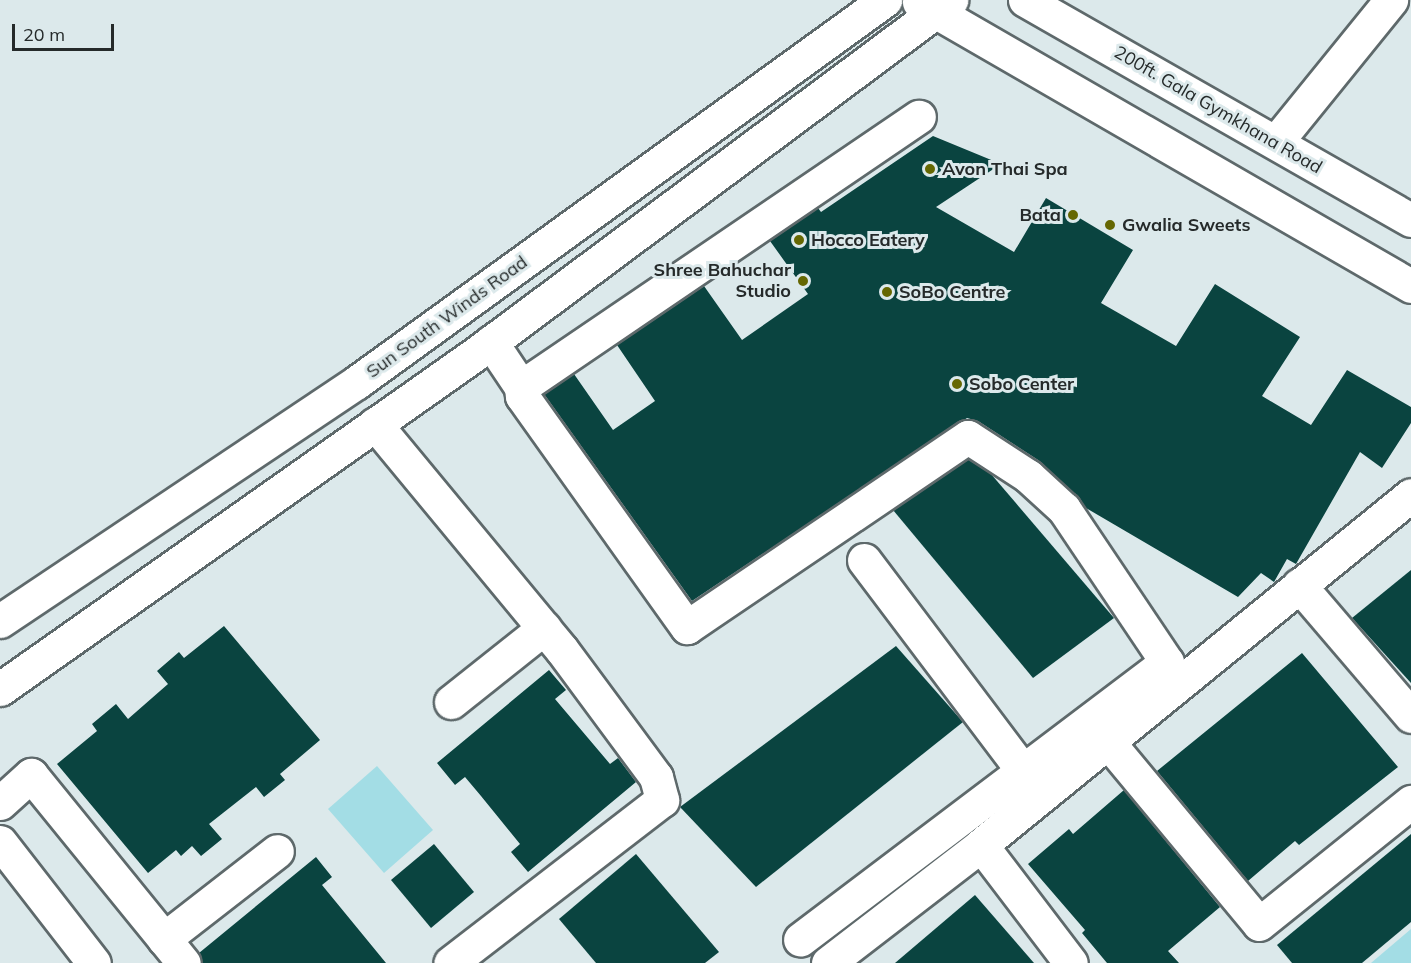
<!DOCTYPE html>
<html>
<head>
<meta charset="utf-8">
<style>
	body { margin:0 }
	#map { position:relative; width:1411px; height:963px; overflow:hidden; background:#dce9eb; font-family:Mulish,sans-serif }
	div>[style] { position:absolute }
	.green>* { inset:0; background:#a3dde5 }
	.building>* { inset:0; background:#0a4440 }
	.roads { filter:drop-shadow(2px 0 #5e696b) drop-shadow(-2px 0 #5e696b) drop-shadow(0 2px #5e696b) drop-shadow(0 -2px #5e696b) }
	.minor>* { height:33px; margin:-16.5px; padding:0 16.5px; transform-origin:16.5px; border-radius:16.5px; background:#fff }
	.dots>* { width:16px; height:16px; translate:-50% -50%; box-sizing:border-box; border:3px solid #dce9eb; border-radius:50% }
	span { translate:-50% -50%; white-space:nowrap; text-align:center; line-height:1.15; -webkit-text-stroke:6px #dce9eb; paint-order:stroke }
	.street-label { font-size:18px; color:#252a2a }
	.poi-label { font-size:18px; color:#252a2a; font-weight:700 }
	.left { translate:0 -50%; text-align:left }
	.right { translate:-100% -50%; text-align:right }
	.scale { position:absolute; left:12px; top:24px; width:102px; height:27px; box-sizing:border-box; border:3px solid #252a2a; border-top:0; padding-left:8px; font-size:18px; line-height:21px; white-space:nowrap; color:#252a2a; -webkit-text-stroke:4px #dce9eb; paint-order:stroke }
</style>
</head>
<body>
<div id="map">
	<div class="green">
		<div style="clip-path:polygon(377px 766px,433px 830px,384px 873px,328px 809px)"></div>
		<div style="clip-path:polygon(1411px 929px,1411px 963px,1371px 963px)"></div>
	</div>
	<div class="building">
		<div style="clip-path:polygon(933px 136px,1001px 164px,936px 207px,1014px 252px,1046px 198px,1133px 250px,1101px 303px,1176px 346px,1215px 284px,1300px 337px,1262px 396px,1311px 425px,1347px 370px,1411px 407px,1411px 423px,1382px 468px,1360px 452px,1296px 564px,1287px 559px,1274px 582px,1261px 573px,1238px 597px,1086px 508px,1038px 460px,978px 421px,967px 418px,692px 601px,544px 394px,574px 374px,613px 430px,655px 401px,617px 345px,704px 286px,742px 340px,808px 294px,770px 241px,818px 208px,821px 212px)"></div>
		<div style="clip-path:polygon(968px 459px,991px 474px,1114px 618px,1033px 678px,893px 510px)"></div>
		<div style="clip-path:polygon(1411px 570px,1411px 683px,1352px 618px)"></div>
		<div style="clip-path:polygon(224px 626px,320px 740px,280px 774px,285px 780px,264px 797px,256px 787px,209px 824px,222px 839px,201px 856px,192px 846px,181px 856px,176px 850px,148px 873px,57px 764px,97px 731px,92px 724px,116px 704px,128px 719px,168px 684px,157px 671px,179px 652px,184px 658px)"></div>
		<div style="clip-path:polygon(896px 646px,963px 722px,756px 887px,680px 807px)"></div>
		<div style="clip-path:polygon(1302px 653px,1398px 767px,1299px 845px,1295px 841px,1248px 881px,1157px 771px)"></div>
		<div style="clip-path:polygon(549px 670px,566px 690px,555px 699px,610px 764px,618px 758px,636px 782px,528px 872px,511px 852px,520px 844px,481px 796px,465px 777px,455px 785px,437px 763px)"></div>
		<div style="clip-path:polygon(1124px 790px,1220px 907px,1168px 951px,1179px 963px,1107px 963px,1082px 933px,1085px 930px,1028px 864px,1069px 829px,1073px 834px)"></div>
		<div style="clip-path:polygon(1411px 834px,1411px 922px,1362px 963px,1292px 963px,1277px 945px)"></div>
		<div style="clip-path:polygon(434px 844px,474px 892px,431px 928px,391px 880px)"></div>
		<div style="clip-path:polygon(636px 854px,719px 952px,705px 963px,596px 963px,559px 919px)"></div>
		<div style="clip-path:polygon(316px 857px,332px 877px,322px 885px,386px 963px,202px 963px,199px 953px)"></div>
		<div style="clip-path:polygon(975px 895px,1034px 963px,895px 963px)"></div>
	</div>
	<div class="roads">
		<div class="minor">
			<div style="left:1025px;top:0;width:444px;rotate:29.7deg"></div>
			<div style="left:919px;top:2px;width:568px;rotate:30deg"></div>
			<div style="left:1276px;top:142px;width:183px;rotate:-51deg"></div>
			<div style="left:491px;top:342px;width:54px;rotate:56.3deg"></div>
			<div style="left:521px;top:387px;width:481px;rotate:-34.2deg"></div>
			<div style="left:521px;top:387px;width:9px;rotate:84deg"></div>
			<div style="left:522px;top:396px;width:284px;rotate:54.5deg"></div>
			<div style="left:687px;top:627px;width:339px;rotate:-34.1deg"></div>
			<div style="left:968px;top:437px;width:72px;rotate:33deg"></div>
			<div style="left:1028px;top:476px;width:49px;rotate:42.5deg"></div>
			<div style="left:1064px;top:509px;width:184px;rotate:56.1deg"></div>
			<div style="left:1167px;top:662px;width:460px;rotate:142.9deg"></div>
			<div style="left:375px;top:424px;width:293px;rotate:50.4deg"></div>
			<div style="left:562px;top:650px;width:158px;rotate:53.5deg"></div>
			<div style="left:656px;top:777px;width:24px;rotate:75deg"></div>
			<div style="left:662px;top:800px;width:267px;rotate:142.4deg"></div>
			<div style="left:864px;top:560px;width:266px;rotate:53deg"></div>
			<div style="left:1299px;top:585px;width:172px;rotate:49.5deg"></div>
			<div style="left:0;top:621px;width:430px;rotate:-33.8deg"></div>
			<div style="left:357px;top:382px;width:652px;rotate:-35.89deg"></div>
			<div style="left:0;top:689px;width:585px;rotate:-35.18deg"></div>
			<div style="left:478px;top:352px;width:590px;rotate:-36.66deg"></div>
			<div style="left:451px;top:702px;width:119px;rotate:-38.5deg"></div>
			<div style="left:1108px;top:742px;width:236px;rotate:50.3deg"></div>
			<div style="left:1259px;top:924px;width:195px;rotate:-38.8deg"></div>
			<div style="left:0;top:803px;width:42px;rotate:-42.1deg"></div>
			<div style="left:31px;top:775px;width:242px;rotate:50.9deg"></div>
			<div style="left:0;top:842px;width:153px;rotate:52.2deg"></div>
			<div style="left:981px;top:845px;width:148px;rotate:52.7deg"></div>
			<div style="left:164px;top:939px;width:143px;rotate:-37.9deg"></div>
			<div style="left:828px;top:963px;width:193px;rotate:-37.6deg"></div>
			<div style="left:981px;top:845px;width:554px;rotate:-39.14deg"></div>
		</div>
	</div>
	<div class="dots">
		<div style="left:930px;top:169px;background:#656702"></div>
		<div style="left:1073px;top:215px;background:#656702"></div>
		<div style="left:1110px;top:225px;background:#656702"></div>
		<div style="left:799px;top:240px;background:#656702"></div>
		<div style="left:803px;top:281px;background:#656702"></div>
		<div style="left:887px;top:292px;background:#656702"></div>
		<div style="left:957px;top:384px;background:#656702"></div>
	</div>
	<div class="street-label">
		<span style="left:1218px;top:110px;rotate:30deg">200ft. Gala Gymkhana Road</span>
		<span style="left:447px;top:317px;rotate:-36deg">Sun South Winds Road</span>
	</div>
	<div class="poi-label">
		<span class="left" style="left:942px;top:169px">Avon Thai Spa</span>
		<span class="right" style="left:1061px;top:215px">Bata</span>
		<span class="left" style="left:1122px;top:225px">Gwalia Sweets</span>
		<span class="left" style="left:811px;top:240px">Hocco Eatery</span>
		<span class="right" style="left:791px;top:281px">Shree Bahuchar<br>Studio</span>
		<span class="left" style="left:899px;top:292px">SoBo Centre</span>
		<span class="left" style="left:969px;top:384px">Sobo Center</span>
	</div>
	<div class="scale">20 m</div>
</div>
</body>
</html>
